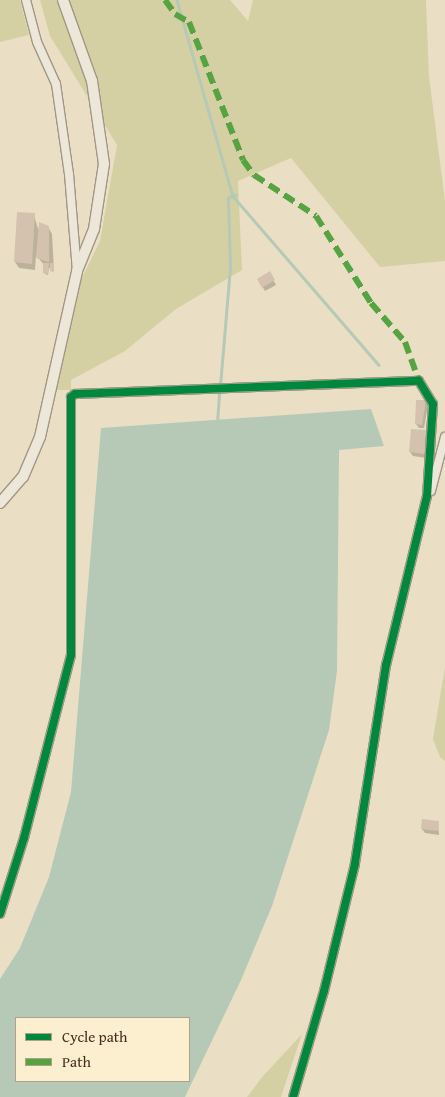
<!DOCTYPE html>
<html>
<head>
<meta charset="utf-8">
<style>
	body { margin:0 }
	#map { position:relative; width:445px; height:1097px; overflow:hidden; background:#eadfc4; font-family:"Gentium Book Plus",serif }
	div>[style] { position:absolute }
	.green>* { inset:0; background:#d5d0a4 }
	.water>* { inset:0; background:#b5c9b6 }
	.shadow>* { inset:0; background:#0003 }
	.stream>* { height:2.5px; margin:-1.25px; padding:0 1.25px; transform-origin:1.25px; border-radius:1.25px; background:#b5c9b6 }
	.building>* { inset:0; background:#d4c2af }
	.roads { filter:drop-shadow(1px 0 #a09686) drop-shadow(-1px 0 #a09686) drop-shadow(0 1px #a09686) drop-shadow(0 -1px #a09686) }
	.minor>* { height:8px; margin:-4px; padding:0 4px; transform-origin:4px; border-radius:4px; background:#ede7d9 }
	.tertiary>* { height:10px; margin:-5px; padding:0 5px; transform-origin:5px; border-radius:5px; background:#ede7d9 }
	.quiet>* { height:6px; margin-top:-3px; transform-origin:0; background:repeating-linear-gradient(90deg,#56a341 0 12px,transparent 0 18px) }
	.cycleway>* { height:8px; margin:-4px; padding:0 4px; transform-origin:4px; border-radius:4px; background:#00873e }
	span { translate:-50% -50%; white-space:nowrap; text-align:center; line-height:1.15; -webkit-text-stroke:4px #fbefcf; paint-order:stroke }
	.legend { position:absolute; left:15px; top:1017px; width:175px; height:65px; box-sizing:border-box; background:#fbefcf; border:1px solid #b3a088; margin:0; padding:6px 9px; list-style:none; font-size:15px; color:#48291d }
	.legend li { display:flex; align-items:center; gap:10px; height:25px }
	.legend b { width:25px; border:1px solid #b3a088 }
</style>
</head>
<body>
<div id="map">
	<div class="green">
		<div style="clip-path:polygon(0 0,20px 0,29px 35px,0 42px)"></div>
		<div style="clip-path:polygon(40px 0,230px 0,248px 21px,253px 0,426px 0,429px 76px,445px 201px,445px 261px,380px 267px,291px 158px,238px 181px,242px 270px,176px 309px,125px 351px,71px 380px,71px 390px,54px 390px,79px 284px,100px 241px,117px 145px,50px 36px)"></div>
		<div style="clip-path:polygon(445px 667px,445px 761px,440px 757px,433px 739px)"></div>
		<div style="clip-path:polygon(302px 1034px,281px 1097px,247px 1097px,263px 1076px)"></div>
	</div>
	<div class="water">
		<div style="clip-path:polygon(evenodd,371px 409px,384px 446px,339px 450px,337px 671px,329px 730px,272px 906px,241px 980px,185px 1097px,0 1097px,0 979px,20px 948px,49px 877px,71px 792px,101px 428px,371px 409px,16px 1018px,189px 1018px,189px 1081px,16px 1081px,16px 1018px)"></div>
	</div>
	<div class="shadow">
		<div style="clip-path:polygon(34px 215px,38px 229px,48px 227px,52px 234px,54px 270px,49px 268px,48px 275px,45px 274px,44px 265px,36px 255px,35px 270px,19px 268px,15px 262px)"></div>
		<div style="clip-path:polygon(269px 273px,276px 285px,265px 291px,258px 279px)"></div>
		<div style="clip-path:polygon(426px 401px,428px 405px,424px 428px,419px 428px,416px 424px)"></div>
		<div style="clip-path:polygon(426px 431px,426px 458px,413px 456px,410px 452px)"></div>
		<div style="clip-path:polygon(438px 822px,439px 835px,425px 833px,422px 829px)"></div>
	</div>
	<div class="stream">
		<div style="left:177px;top:0;width:204px;rotate:74.1deg"></div>
		<div style="left:233px;top:196px;width:223px;rotate:49.2deg"></div>
		<div style="left:220px;top:386px;width:119px;rotate:-85.2deg"></div>
		<div style="left:230px;top:267px;width:69px;rotate:-91.7deg"></div>
		<div style="left:228px;top:198px;width:8px;rotate:-23deg"></div>
		<div style="left:217px;top:423px;width:32px;rotate:-86deg"></div>
	</div>
	<div class="building">
		<div style="clip-path:polygon(17px 212px,35px 213px,32px 264px,14px 262px)"></div>
		<div style="clip-path:polygon(39px 222px,49px 226px,49px 262px,36px 258px)"></div>
		<div style="clip-path:polygon(43px 263px,49px 263px,48px 274px,43px 273px)"></div>
		<div style="clip-path:polygon(50px 263px,54px 263px,54px 272px,50px 271px)"></div>
		<div style="clip-path:polygon(270px 271px,275px 280px,262px 288px,257px 279px)"></div>
		<div style="clip-path:polygon(416px 400px,426px 400px,422px 425px,415px 424px)"></div>
		<div style="clip-path:polygon(411px 429px,427px 430px,425px 454px,409px 452px)"></div>
		<div style="clip-path:polygon(422px 819px,439px 821px,438px 831px,421px 829px)"></div>
	</div>
	<div class="roads">
		<div class="minor">
			<div style="left:26px;top:0;width:43px;rotate:75.3deg"></div>
			<div style="left:37px;top:42px;width:46px;rotate:65.7deg"></div>
			<div style="left:56px;top:84px;width:91px;rotate:81.8deg"></div>
			<div style="left:69px;top:174px;width:97px;rotate:85.3deg"></div>
			<div style="left:431px;top:491px;width:56px;rotate:-75.5deg"></div>
			<div style="left:0;top:914px;width:80px;rotate:-72.5deg"></div>
			<div style="left:24px;top:838px;width:189px;rotate:-75.6deg"></div>
			<div style="left:71px;top:655px;width:258px;rotate:-90deg"></div>
			<div style="left:71px;top:397px;width:5px;rotate:-37deg"></div>
			<div style="left:75px;top:394px;width:344px;rotate:-2.2deg"></div>
			<div style="left:419px;top:381px;width:27px;rotate:59deg"></div>
			<div style="left:433px;top:404px;width:92px;rotate:93.7deg"></div>
			<div style="left:427px;top:496px;width:174px;rotate:103.6deg"></div>
			<div style="left:386px;top:665px;width:201px;rotate:98.9deg"></div>
			<div style="left:355px;top:864px;width:131px;rotate:103.7deg"></div>
			<div style="left:324px;top:991px;width:110px;rotate:106.3deg"></div>
		</div>
		<div class="tertiary">
			<div style="left:0;top:503px;width:35px;rotate:-49deg"></div>
			<div style="left:23px;top:477px;width:43px;rotate:-67deg"></div>
			<div style="left:40px;top:437px;width:170px;rotate:-77.4deg"></div>
			<div style="left:77px;top:271px;width:45px;rotate:-68deg"></div>
			<div style="left:94px;top:229px;width:66px;rotate:-81.3deg"></div>
			<div style="left:104px;top:164px;width:84px;rotate:-98.2deg"></div>
			<div style="left:92px;top:81px;width:86px;rotate:-109.7deg"></div>
		</div>
	</div>
	<div class="quiet">
		<div style="left:165px;top:0;width:17px;rotate:54deg"></div>
		<div style="left:175px;top:14px;width:16px;rotate:30deg"></div>
		<div style="left:189px;top:22px;width:148px;rotate:68.6deg"></div>
		<div style="left:243px;top:160px;width:19px;rotate:54deg"></div>
		<div style="left:254px;top:175px;width:74px;rotate:33.5deg"></div>
		<div style="left:316px;top:216px;width:103px;rotate:57.7deg"></div>
		<div style="left:371px;top:303px;width:52px;rotate:48.9deg"></div>
		<div style="left:405px;top:342px;width:41px;rotate:70.3deg"></div>
	</div>
	<div class="cycleway">
		<div style="left:0;top:914px;width:80px;rotate:-72.5deg"></div>
		<div style="left:24px;top:838px;width:189px;rotate:-75.6deg"></div>
		<div style="left:71px;top:655px;width:258px;rotate:-90deg"></div>
		<div style="left:71px;top:397px;width:5px;rotate:-37deg"></div>
		<div style="left:75px;top:394px;width:344px;rotate:-2.2deg"></div>
		<div style="left:419px;top:381px;width:27px;rotate:59deg"></div>
		<div style="left:433px;top:404px;width:92px;rotate:93.7deg"></div>
		<div style="left:427px;top:496px;width:174px;rotate:103.6deg"></div>
		<div style="left:386px;top:665px;width:201px;rotate:98.9deg"></div>
		<div style="left:355px;top:864px;width:131px;rotate:103.7deg"></div>
		<div style="left:324px;top:991px;width:110px;rotate:106.3deg"></div>
	</div>
	<ul class="legend">
	<li><b style="height:6px;background:#00873e"></b>Cycle path</li>
	<li><b style="height:6px;background:#56a341"></b>Path</li>
	</ul>
</div>
</body>
</html>
